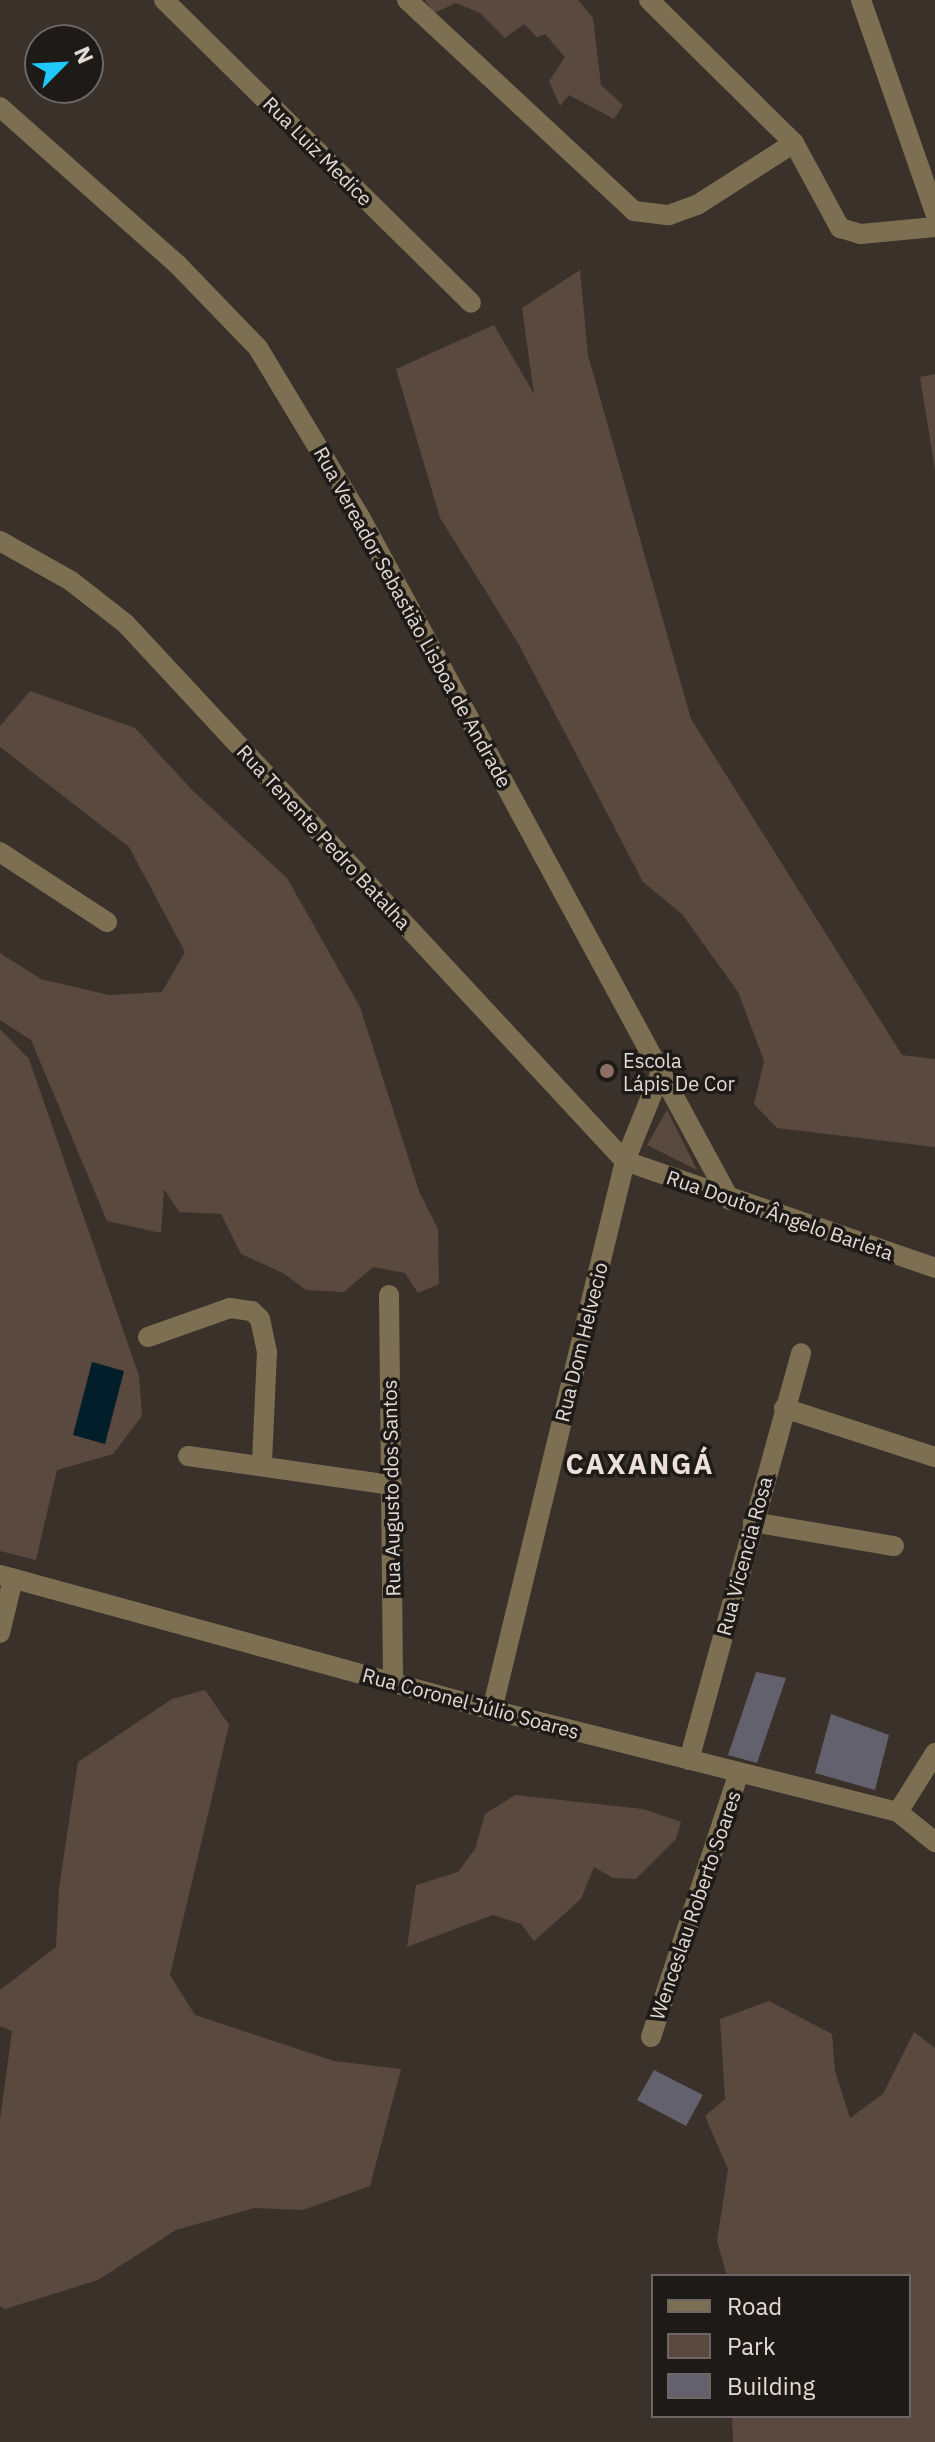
<!DOCTYPE html>
<html>
<head>
<meta charset="utf-8">
<style>
	body { margin:0 }
	#map { position:relative; width:935px; height:2442px; overflow:hidden; background:#3b312b; font-family:"IBM Plex Sans",sans-serif }
	div>[style] { position:absolute }
	.green>* { inset:0; background:#5a493f }
	.water>* { inset:0; background:#011e2a }
	.building>* { inset:0; background:#63616d }
	.minor>* { height:20px; margin:-10px; padding:0 10px; transform-origin:10px; border-radius:10px; background:#7d7052 }
	.dots>* { width:22px; height:22px; translate:-50% -50%; box-sizing:border-box; border:4px solid #1e1a17; border-radius:50% }
	span { translate:-50% -50%; white-space:nowrap; text-align:center; line-height:1.15; -webkit-text-stroke:7px #1e1a17; paint-order:stroke }
	.street-label { font-size:20px; color:#e1dbd7 }
	.poi-label { font-size:20px; color:#e1dbd7 }
	.left { translate:0 -50%; text-align:left }
	.district-label { font-size:28px; color:#ede0d8; font-weight:700; letter-spacing:2px }
	.legend { position:absolute; left:651px; top:2274px; width:260px; height:144px; box-sizing:border-box; background:#1e1a17; border:2px solid #6c6764; margin:0; padding:10px 14px; list-style:none; font-size:24px; color:#e1dbd7 }
	.legend li { display:flex; align-items:center; gap:16px; height:40px }
	.legend b { width:40px; border:2px solid #6c6764 }
	.north { position:absolute; left:24px; top:24px; width:80px; height:80px; box-sizing:border-box; background:#1e1a17; border:2px solid #6c6764; border-radius:50%; rotate:66deg; font-size:22px; font-weight:700; line-height:32px; text-align:center; color:#e1dbd7 }
	.north::after { content:''; display:block; margin:auto; width:28px; height:36px; background:#1fc9fd; clip-path:polygon(50% 0,100% 100%,50% 72%,0 100%) }
</style>
</head>
<body>
<div id="map">
	<div class="green">
		<div style="clip-path:polygon(425px 0,578px 0,593px 18px,601px 85px,623px 105px,614px 119px,569px 95px,560px 106px,549px 81px,565px 57px,545px 34px,537px 37px,524px 24px,505px 38px,480px 13px,456px 3px,434px 13px)"></div>
		<div style="clip-path:polygon(580px 270px,588px 355px,691px 719px,902px 1055px,935px 1059px,935px 1147px,777px 1128px,754px 1104px,764px 1061px,738px 992px,682px 914px,643px 882px,518px 643px,440px 518px,396px 369px,494px 325px,534px 394px,522px 308px)"></div>
		<div style="clip-path:polygon(935px 374px,935px 470px,920px 377px)"></div>
		<div style="clip-path:polygon(30px 691px,135px 728px,192px 790px,287px 878px,360px 1007px,419px 1191px,438px 1229px,439px 1284px,418px 1293px,405px 1273px,373px 1267px,344px 1292px,306px 1290px,283px 1273px,241px 1254px,221px 1214px,179px 1212px,164px 1189px,161px 1233px,107px 1221px,31px 1040px,0 1020px,0 953px,41px 979px,109px 995px,162px 992px,185px 952px,129px 847px,0 747px,0 726px)"></div>
		<div style="clip-path:polygon(0 1029px,29px 1059px,139px 1376px,142px 1416px,113px 1454px,57px 1470px,36px 1560px,0 1551px)"></div>
		<div style="clip-path:polygon(667px 1110px,697px 1170px,647px 1145px)"></div>
		<div style="clip-path:polygon(205px 1690px,229px 1725px,170px 1975px,195px 2015px,334px 2061px,401px 2069px,370px 2186px,303px 2210px,254px 2208px,176px 2230px,98px 2280px,5px 2309px,0 2306px,0 2120px,12px 2031px,0 2026px,0 1990px,56px 1947px,59px 1888px,78px 1762px,172px 1699px)"></div>
		<div style="clip-path:polygon(515px 1795px,643px 1809px,681px 1822px,676px 1839px,636px 1879px,613px 1878px,594px 1867px,581px 1899px,534px 1941px,521px 1924px,493px 1915px,407px 1947px,416px 1885px,458px 1872px,475px 1849px,485px 1814px)"></div>
		<div style="clip-path:polygon(769px 2001px,832px 2034px,835px 2071px,850px 2118px,883px 2094px,914px 2032px,935px 2048px,935px 2442px,733px 2442px,732px 2416px,909px 2416px,909px 2276px,727px 2276px,717px 2241px,728px 2169px,705px 2116px,725px 2099px,720px 2019px)"></div>
	</div>
	<div class="water">
		<div style="clip-path:polygon(92px 1362px,124px 1371px,105px 1444px,73px 1435px)"></div>
	</div>
	<div class="building">
		<div style="clip-path:polygon(756px 1672px,786px 1678px,757px 1763px,728px 1755px)"></div>
		<div style="clip-path:polygon(831px 1714px,889px 1735px,875px 1790px,815px 1773px)"></div>
		<div style="clip-path:polygon(654px 2070px,703px 2095px,686px 2126px,637px 2100px)"></div>
	</div>
	<div class="minor">
		<div style="left:164px;top:0;width:431px;rotate:44.6deg"></div>
		<div style="left:407px;top:0;width:310px;rotate:42.9deg"></div>
		<div style="left:634px;top:211px;width:35px;rotate:7deg"></div>
		<div style="left:669px;top:215px;width:30px;rotate:-20deg"></div>
		<div style="left:697px;top:205px;width:115px;rotate:-32.6deg"></div>
		<div style="left:649px;top:0;width:204px;rotate:44.6deg"></div>
		<div style="left:794px;top:143px;width:97px;rotate:61.6deg"></div>
		<div style="left:840px;top:228px;width:22px;rotate:16deg"></div>
		<div style="left:861px;top:234px;width:74px;rotate:-5.4deg"></div>
		<div style="left:861px;top:0;width:225px;rotate:70.8deg"></div>
		<div style="left:0;top:107px;width:237px;rotate:41.6deg"></div>
		<div style="left:177px;top:264px;width:117px;rotate:46deg"></div>
		<div style="left:258px;top:348px;width:197px;rotate:58.9deg"></div>
		<div style="left:360px;top:517px;width:777px;rotate:61.55deg"></div>
		<div style="left:0;top:541px;width:81px;rotate:29.4deg"></div>
		<div style="left:71px;top:581px;width:68px;rotate:37.9deg"></div>
		<div style="left:125px;top:623px;width:734px;rotate:47.1deg"></div>
		<div style="left:625px;top:1161px;width:328px;rotate:19deg"></div>
		<div style="left:0;top:852px;width:128px;rotate:33.2deg"></div>
		<div style="left:389px;top:1295px;width:386px;rotate:89.4deg"></div>
		<div style="left:148px;top:1337px;width:87px;rotate:-19.5deg"></div>
		<div style="left:230px;top:1308px;width:22px;rotate:8deg"></div>
		<div style="left:252px;top:1311px;width:11px;rotate:45deg"></div>
		<div style="left:260px;top:1319px;width:34px;rotate:78deg"></div>
		<div style="left:267px;top:1352px;width:112px;rotate:92.6deg"></div>
		<div style="left:784px;top:1408px;width:159px;rotate:18deg"></div>
		<div style="left:188px;top:1456px;width:206px;rotate:8.1deg"></div>
		<div style="left:753px;top:1522px;width:143px;rotate:9.7deg"></div>
		<div style="left:0;top:1575px;width:510px;rotate:15.34deg"></div>
		<div style="left:492px;top:1710px;width:419px;rotate:14.1deg"></div>
		<div style="left:898px;top:1812px;width:48px;rotate:39deg"></div>
		<div style="left:0;top:1633px;width:56px;rotate:-76.5deg"></div>
		<div style="left:492px;top:1710px;width:565px;rotate:-76.38deg"></div>
		<div style="left:625px;top:1161px;width:96px;rotate:-68deg"></div>
		<div style="left:689px;top:1760px;width:422px;rotate:-74.6deg"></div>
		<div style="left:898px;top:1812px;width:70px;rotate:-57.9deg"></div>
		<div style="left:651px;top:2037px;width:279px;rotate:-71.6deg"></div>
	</div>
	<div class="dots">
		<div style="left:607px;top:1071px;background:#8d6e63"></div>
	</div>
	<div class="street-label">
		<span style="left:318px;top:151px;rotate:45deg">Rua Luiz Medice</span>
		<span style="left:413px;top:617px;rotate:61deg">Rua Vereador Sebastião Lisboa de Andrade</span>
		<span style="left:324px;top:837px;rotate:47deg">Rua Tenente Pedro Batalha</span>
		<span style="left:780px;top:1215px;rotate:19deg">Rua Doutor Ângelo Barleta</span>
		<span style="left:581px;top:1342px;rotate:-76deg">Rua Dom Helvecio</span>
		<span style="left:391px;top:1488px;rotate:-91deg">Rua Augusto dos Santos</span>
		<span style="left:744px;top:1556px;rotate:-75deg">Rua Vicencia Rosa</span>
		<span style="left:471px;top:1703px;rotate:15deg">Rua Coronel Júlio Soares</span>
		<span style="left:695px;top:1905px;rotate:-71deg">Wenceslau Roberto Soares</span>
	</div>
	<div class="poi-label">
		<span class="left" style="left:623px;top:1072px">Escola<br>Lápis De Cor</span>
	</div>
	<div class="district-label">
		<span style="left:640px;top:1464px">CAXANGÁ</span>
	</div>
	<ul class="legend">
	<li><b style="height:10px;background:#7d7052"></b>Road</li>
	<li><b style="height:22px;background:#5a493f"></b>Park</li>
	<li><b style="height:22px;background:#63616d"></b>Building</li>
	</ul>
	<div class="north">N</div>
</div>
</body>
</html>
